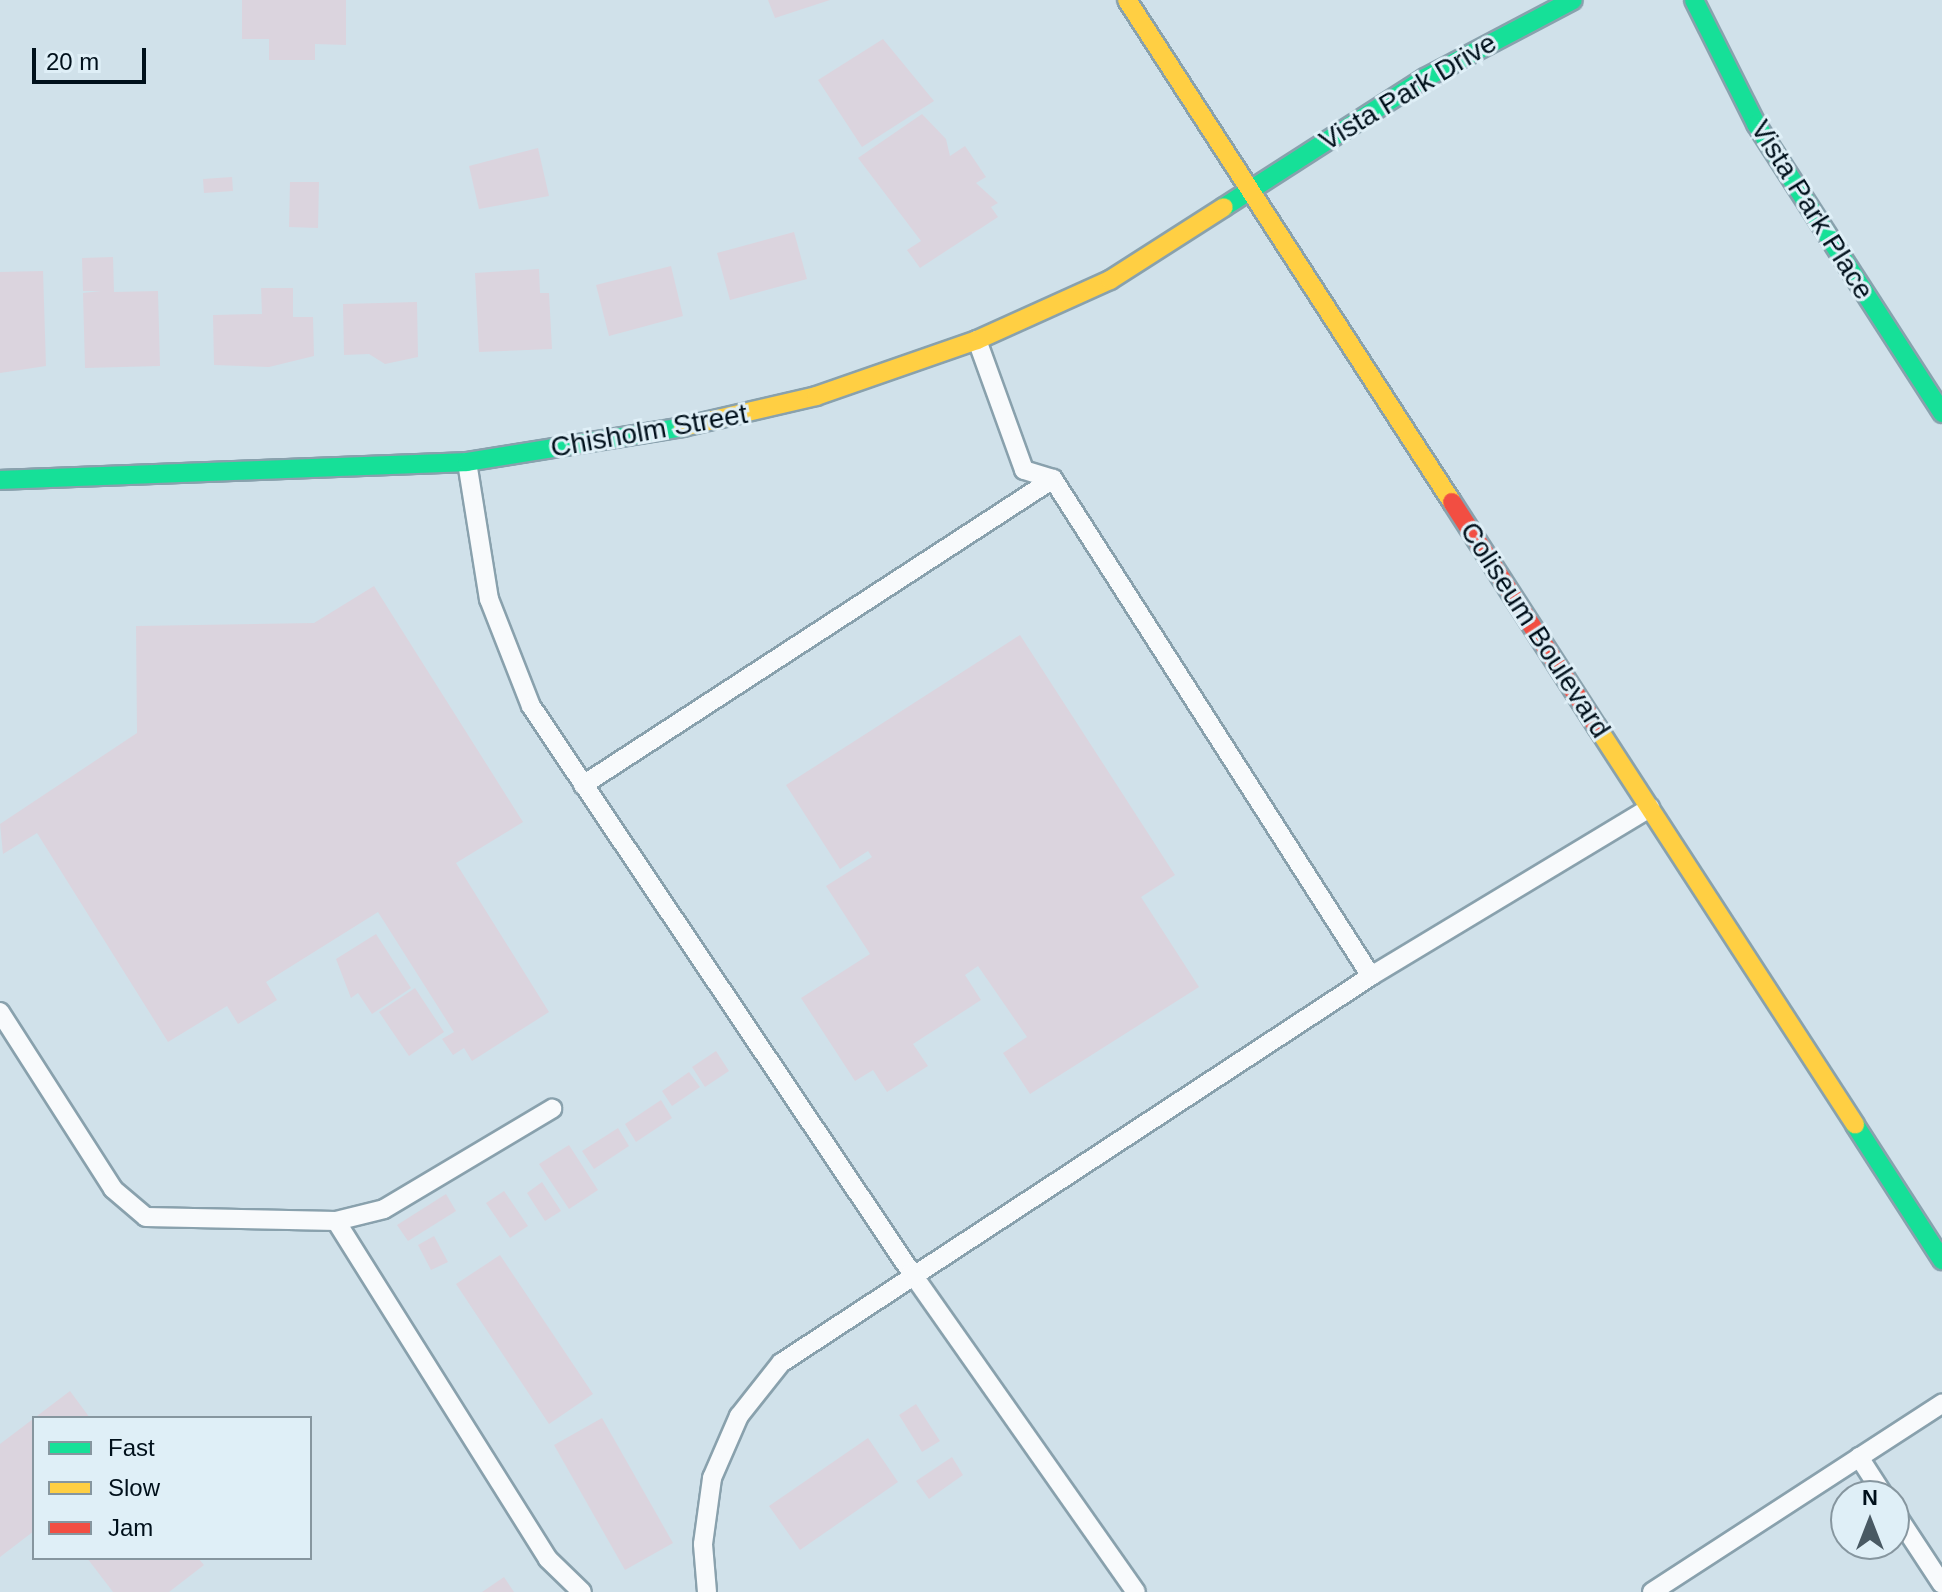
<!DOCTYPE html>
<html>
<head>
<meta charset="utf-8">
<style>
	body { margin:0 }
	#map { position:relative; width:1942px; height:1592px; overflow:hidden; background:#d0e1ea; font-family:Helvetica,sans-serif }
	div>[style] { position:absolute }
	.building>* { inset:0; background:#dbd4de }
	.roads { filter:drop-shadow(2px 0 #89a1ad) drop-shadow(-2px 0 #89a1ad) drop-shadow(0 2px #89a1ad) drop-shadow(0 -2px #89a1ad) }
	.lane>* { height:18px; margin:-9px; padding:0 9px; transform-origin:9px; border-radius:9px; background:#f8fafc }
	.fast>* { height:18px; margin:-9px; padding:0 9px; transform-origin:9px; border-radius:9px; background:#16e098 }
	.slow>* { height:18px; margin:-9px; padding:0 9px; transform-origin:9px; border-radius:9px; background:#ffcf43 }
	.jam>* { height:18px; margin:-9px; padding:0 9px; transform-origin:9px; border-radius:9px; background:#f24e42 }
	span { translate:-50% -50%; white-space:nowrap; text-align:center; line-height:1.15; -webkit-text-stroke:6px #dfeff7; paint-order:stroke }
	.street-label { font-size:28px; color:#00101b }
	.legend { position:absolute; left:32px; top:1416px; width:280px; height:144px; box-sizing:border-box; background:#dfeff7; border:2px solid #86969f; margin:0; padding:10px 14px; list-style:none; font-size:24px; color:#00101b }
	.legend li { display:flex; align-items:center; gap:16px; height:40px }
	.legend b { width:40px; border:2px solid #86969f }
	.north { position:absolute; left:1830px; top:1480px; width:80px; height:80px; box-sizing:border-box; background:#dfeff7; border:2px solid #86969f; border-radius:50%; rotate:0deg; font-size:22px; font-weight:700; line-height:32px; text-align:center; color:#00101b }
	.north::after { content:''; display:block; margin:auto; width:28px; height:36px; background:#495963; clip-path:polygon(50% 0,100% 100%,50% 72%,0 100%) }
	.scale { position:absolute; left:32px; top:48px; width:114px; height:36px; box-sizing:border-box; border:4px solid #00101b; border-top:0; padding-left:10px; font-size:24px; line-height:28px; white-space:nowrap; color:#00101b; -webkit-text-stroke:6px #dfeff7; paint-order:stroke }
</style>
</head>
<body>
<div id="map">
	<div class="building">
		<div style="clip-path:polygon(242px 0,346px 0,346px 45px,315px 44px,315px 60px,269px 60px,269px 39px,242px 39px)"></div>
		<div style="clip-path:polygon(768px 0,830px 0,775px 18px)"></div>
		<div style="clip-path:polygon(883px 39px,934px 101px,862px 147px,818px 80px)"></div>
		<div style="clip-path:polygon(922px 114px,946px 139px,950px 156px,965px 146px,986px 177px,976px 183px,998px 203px,991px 207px,998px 217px,920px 268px,907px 250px,921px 241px,858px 158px)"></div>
		<div style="clip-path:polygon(538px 148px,549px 196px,479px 209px,469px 166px)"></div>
		<div style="clip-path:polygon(232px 177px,233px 191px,204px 193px,203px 179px)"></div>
		<div style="clip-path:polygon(290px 182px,319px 182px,318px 228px,289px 227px)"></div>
		<div style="clip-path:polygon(794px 232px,807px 279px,730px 300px,717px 253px)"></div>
		<div style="clip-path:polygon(113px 257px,114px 292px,158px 291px,160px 366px,85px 368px,83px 293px,101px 291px,83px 291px,82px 258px)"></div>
		<div style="clip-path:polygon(671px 266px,683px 316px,609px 336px,596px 285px)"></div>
		<div style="clip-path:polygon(539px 269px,540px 293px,549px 293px,552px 349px,479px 352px,475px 273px)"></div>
		<div style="clip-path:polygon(43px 271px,46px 366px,0 373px,0 272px)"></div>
		<div style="clip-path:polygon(261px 288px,293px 288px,293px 317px,313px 317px,314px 356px,269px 367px,214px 365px,213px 315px,262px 314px)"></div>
		<div style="clip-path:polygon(417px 302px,418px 357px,385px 364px,369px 354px,344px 355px,343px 304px)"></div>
		<div style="clip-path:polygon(374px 586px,523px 822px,456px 863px,549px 1012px,472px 1061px,464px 1048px,453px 1055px,442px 1039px,454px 1032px,378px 912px,266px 982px,277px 1000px,238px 1024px,227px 1006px,168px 1042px,37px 833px,3px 854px,0 824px,137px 733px,136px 626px,314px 623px)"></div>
		<div style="clip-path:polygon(1020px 635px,1175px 875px,1141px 897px,1199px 987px,1030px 1094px,1003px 1053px,1027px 1037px,978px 966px,965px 975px,981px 1000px,913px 1044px,928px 1066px,887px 1092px,873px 1070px,855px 1081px,801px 998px,870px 954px,826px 886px,872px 857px,868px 851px,840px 869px,786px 785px)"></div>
		<div style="clip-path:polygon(376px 934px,411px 988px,372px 1014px,358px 993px,351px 998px,336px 959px)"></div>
		<div style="clip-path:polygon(415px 988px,444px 1032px,409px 1056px,379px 1012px)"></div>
		<div style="clip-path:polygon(716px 1051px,729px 1071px,705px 1087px,692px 1067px)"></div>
		<div style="clip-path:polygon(689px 1072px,700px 1087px,672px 1106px,662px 1091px)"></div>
		<div style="clip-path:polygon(661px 1100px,672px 1118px,636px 1142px,625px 1124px)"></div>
		<div style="clip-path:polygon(618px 1128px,629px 1146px,594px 1169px,582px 1151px)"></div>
		<div style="clip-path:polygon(569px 1145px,598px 1190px,569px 1209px,539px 1164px)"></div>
		<div style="clip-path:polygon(542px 1182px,561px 1211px,545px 1221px,527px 1193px)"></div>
		<div style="clip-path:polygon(504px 1191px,528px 1226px,510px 1238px,486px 1203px)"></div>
		<div style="clip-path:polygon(446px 1194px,456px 1211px,408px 1241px,397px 1225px)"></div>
		<div style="clip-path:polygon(434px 1236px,448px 1262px,431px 1270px,418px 1245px)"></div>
		<div style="clip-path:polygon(500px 1255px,593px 1394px,549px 1424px,456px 1284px)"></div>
		<div style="clip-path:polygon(70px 1391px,90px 1418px,34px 1418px,34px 1531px,0 1557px,0 1444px)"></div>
		<div style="clip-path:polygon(916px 1404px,940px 1441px,922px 1452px,899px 1415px)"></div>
		<div style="clip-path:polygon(602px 1418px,673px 1543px,625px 1570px,554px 1445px)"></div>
		<div style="clip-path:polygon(868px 1438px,898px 1482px,800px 1550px,769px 1506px)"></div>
		<div style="clip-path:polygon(952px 1457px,963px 1475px,929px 1499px,916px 1481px)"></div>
		<div style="clip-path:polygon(87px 1558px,198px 1558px,204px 1565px,169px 1592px,113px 1592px)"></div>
		<div style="clip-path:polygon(504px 1577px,514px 1592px,482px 1592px)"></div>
	</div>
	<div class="roads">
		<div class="lane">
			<div style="left:977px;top:340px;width:138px;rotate:70.1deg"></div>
			<div style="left:1024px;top:470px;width:30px;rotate:17deg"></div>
			<div style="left:1053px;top:479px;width:590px;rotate:57.39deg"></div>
			<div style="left:1371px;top:976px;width:326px;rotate:-31.1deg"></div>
			<div style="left:467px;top:462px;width:139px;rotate:80.9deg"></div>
			<div style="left:489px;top:599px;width:115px;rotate:68.6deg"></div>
			<div style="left:531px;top:706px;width:682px;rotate:56.12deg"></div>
			<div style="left:911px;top:1272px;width:391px;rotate:54.9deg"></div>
			<div style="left:583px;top:785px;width:561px;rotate:-33.07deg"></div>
			<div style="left:0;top:1012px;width:210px;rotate:57.4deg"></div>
			<div style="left:113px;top:1189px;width:43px;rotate:40.3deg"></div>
			<div style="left:146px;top:1217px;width:190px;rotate:1.2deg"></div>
			<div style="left:336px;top:1221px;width:49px;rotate:-14deg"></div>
			<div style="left:384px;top:1209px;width:196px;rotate:-30.8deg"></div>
			<div style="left:336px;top:1221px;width:399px;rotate:57.9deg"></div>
			<div style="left:548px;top:1559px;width:47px;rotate:44.1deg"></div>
			<div style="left:1859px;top:1457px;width:46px;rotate:57.3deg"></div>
			<div style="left:1894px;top:1511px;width:87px;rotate:56.7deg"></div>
			<div style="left:707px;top:1592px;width:48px;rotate:-94.8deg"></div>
			<div style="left:703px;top:1544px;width:67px;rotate:-82.2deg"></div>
			<div style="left:712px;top:1478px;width:68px;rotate:-66.5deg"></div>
			<div style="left:739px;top:1416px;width:68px;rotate:-51.6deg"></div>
			<div style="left:781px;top:1363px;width:706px;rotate:-33.26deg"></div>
			<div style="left:1652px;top:1592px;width:346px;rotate:-33deg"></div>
		</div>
		<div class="fast">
			<div style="left:1694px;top:0;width:139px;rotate:63.4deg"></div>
			<div style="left:1756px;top:124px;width:344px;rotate:57.2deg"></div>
			<div style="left:1224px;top:207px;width:239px;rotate:-32.7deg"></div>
			<div style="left:1425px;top:78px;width:167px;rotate:-27.8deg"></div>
			<div style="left:0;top:480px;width:467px;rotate:-2.2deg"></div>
			<div style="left:467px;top:462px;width:219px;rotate:-9.2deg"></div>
			<div style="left:1855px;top:1125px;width:161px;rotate:57.2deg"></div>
		</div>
		<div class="slow">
			<div style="left:1127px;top:0;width:598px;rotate:57.08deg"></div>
			<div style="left:683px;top:427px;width:137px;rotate:-13.1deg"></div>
			<div style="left:816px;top:396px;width:170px;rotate:-19.2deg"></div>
			<div style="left:977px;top:340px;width:146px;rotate:-24.3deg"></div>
			<div style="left:1110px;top:280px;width:135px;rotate:-32.6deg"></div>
			<div style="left:1597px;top:727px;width:474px;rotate:57deg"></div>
		</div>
		<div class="jam">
			<div style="left:1452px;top:502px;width:268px;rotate:57.2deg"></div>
		</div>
	</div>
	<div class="street-label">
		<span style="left:1408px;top:92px;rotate:-31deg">Vista Park Drive</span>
		<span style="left:1812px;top:210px;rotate:58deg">Vista Park Place</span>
		<span style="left:649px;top:431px;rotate:-10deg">Chisholm Street</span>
		<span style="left:1535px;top:630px;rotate:57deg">Coliseum Boulevard</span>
	</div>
	<ul class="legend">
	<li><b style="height:10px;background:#16e098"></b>Fast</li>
	<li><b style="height:10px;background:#ffcf43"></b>Slow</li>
	<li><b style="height:10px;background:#f24e42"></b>Jam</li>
	</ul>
	<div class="north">N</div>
	<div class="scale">20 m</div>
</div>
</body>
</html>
